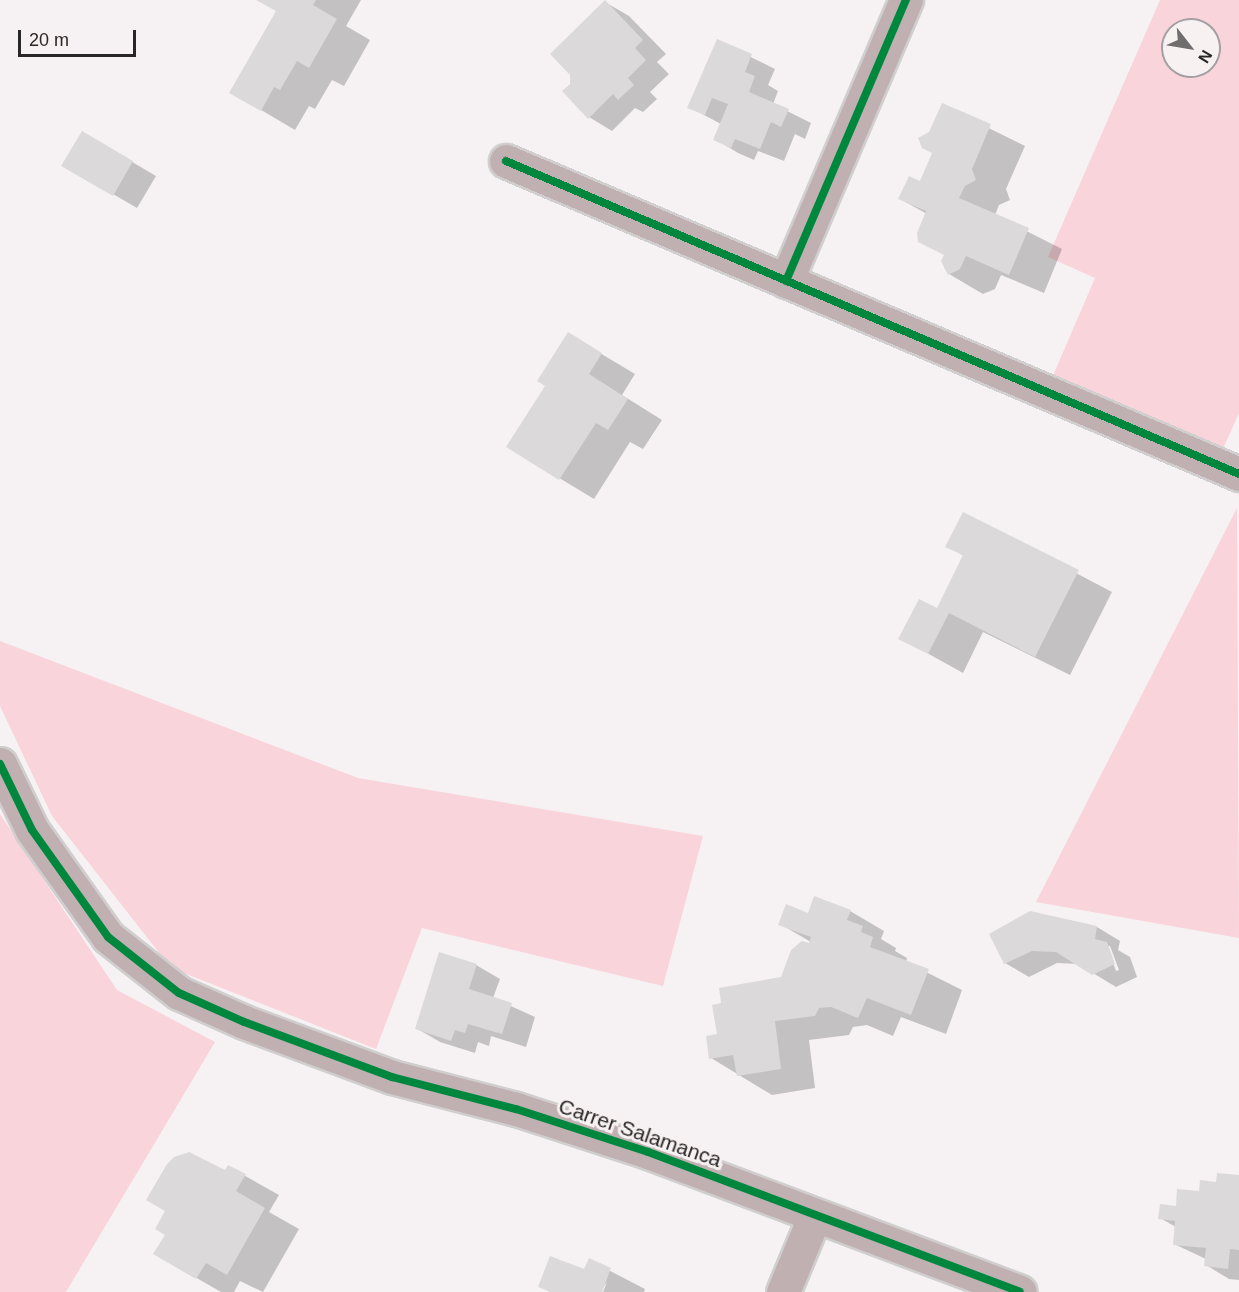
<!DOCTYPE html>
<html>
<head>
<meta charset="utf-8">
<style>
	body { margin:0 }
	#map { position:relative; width:1239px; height:1292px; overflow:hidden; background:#f6f2f3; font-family:Helvetica,sans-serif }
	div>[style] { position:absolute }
	.green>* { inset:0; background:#f9d4db }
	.shadow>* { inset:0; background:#0003 }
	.building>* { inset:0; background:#dbd9d9 }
	.roads { filter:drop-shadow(2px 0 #d0cece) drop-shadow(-2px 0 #d0cece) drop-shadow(0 2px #d0cece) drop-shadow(0 -2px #d0cece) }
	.minor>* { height:33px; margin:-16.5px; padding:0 16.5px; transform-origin:16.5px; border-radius:16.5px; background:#c0b0b2 }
	.cycleway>* { height:8px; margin:-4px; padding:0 4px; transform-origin:4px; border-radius:4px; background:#00873e }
	span { translate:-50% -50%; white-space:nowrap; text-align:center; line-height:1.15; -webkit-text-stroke:6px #f7f1f2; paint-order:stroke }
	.street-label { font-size:21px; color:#282627 }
	.north { position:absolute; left:1161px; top:18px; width:60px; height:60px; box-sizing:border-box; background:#f7f1f2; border:2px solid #a4a0a1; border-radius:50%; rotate:121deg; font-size:16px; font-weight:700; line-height:24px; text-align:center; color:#282627 }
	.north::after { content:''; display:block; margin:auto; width:21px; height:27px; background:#706d6e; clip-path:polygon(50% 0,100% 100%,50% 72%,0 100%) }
	.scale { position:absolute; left:18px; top:30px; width:118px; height:27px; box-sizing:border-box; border:3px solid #282627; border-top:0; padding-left:8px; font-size:18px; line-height:21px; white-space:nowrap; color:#282627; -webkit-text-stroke:4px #f7f1f2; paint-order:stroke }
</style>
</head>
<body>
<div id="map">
	<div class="green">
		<div style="clip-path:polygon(evenodd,1160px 0,1239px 0,1239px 413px,1222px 451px,1052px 378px,1095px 278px,1048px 257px,1160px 0,1173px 30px,1209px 30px,1209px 66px,1173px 66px,1173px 30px)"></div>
		<div style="clip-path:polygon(1237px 508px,1239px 938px,1036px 902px)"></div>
		<div style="clip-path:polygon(0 641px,358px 778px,703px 836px,663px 986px,422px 928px,376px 1049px,171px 968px,52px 816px,0 706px)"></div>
		<div style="clip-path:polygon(0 814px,117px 990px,215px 1042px,66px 1292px,0 1292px)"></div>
	</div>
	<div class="shadow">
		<div style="clip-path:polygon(259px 0,361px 0,346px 26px,370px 40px,344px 86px,332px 80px,315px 109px,309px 106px,295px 130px,231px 92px,278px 11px)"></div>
		<div style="clip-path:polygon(605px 2px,629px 16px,666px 54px,657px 62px,669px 74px,650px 92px,657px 99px,643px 112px,635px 108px,612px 131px,589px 117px,571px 85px,571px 74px)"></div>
		<div style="clip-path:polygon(718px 41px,775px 69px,768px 85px,778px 91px,773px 104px,811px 123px,805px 139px,795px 134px,784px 161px,758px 151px,754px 160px,738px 153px,715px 139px,721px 124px,689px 107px)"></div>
		<div style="clip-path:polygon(942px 105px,1025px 146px,1006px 189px,1010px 200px,999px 205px,995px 215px,1062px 249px,1044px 293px,1001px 275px,995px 289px,983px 294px,949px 274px,946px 256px,927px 214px,900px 199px,921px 183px,934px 154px,930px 133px)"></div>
		<div style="clip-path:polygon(83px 133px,156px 176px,137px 208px,63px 165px)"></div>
		<div style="clip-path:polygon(568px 334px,635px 374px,622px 395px,662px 420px,643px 449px,630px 442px,594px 499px,508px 447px,547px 385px)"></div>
		<div style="clip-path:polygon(964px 514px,1112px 592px,1070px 675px,983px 632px,963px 673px,900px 638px,937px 610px,964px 556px,947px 546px)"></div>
		<div style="clip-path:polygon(850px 911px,884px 931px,881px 939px,896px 948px,895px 951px,907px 958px,906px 962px,962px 990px,946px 1034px,901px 1017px,893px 1036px,867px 1025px,853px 1027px,849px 1035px,809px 1040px,815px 1088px,772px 1095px,711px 1058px,718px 1035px,782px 978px,810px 945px,811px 942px,780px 924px,809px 915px)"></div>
		<div style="clip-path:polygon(evenodd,1030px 913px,1097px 927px,1120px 941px,1118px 950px,1130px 957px,1137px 977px,1116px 987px,1078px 964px,1057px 963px,1029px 977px,1005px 963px,1030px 913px,1107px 946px,1110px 946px,1119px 970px,1116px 971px,1107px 946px)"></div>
		<div style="clip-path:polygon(476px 965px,500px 979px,493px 998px,535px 1017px,526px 1047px,491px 1036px,489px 1046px,478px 1042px,475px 1053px,440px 1042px,416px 1028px)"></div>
		<div style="clip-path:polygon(229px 1167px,279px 1195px,269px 1212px,299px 1229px,263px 1292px,240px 1281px,234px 1292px,221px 1292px,155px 1254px)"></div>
		<div style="clip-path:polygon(1239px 1177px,1239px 1280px,1229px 1279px,1206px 1265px,1206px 1259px,1174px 1244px,1176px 1227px,1160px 1218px,1201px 1192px)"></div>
		<div style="clip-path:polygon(589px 1260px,645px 1289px,644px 1292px,603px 1292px,607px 1282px,600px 1292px,550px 1292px,540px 1286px,585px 1271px)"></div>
	</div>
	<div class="building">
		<div style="clip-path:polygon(256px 0,316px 0,313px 5px,337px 19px,309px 68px,297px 61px,280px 90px,274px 87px,261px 111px,229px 93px,276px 11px)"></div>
		<div style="clip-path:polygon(605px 0,643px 40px,635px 48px,646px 60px,628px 78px,634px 85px,618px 100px,613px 94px,588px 119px,562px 91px,570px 84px,570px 75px,550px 54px)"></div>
		<div style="clip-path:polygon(717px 39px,752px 54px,745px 72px,755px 76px,749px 92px,789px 109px,781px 127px,771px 122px,760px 149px,735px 139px,731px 148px,713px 140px,728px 104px,712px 98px,705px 115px,687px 108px)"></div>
		<div style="clip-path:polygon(942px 103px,991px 124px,972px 169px,976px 180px,965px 186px,959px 198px,1029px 228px,1009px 275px,966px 256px,960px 269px,948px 275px,941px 261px,944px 255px,918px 242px,917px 233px,926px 211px,898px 199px,909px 176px,920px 181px,932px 153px,922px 148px,918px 138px,929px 132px)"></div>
		<div style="clip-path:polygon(82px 131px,133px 161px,113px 196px,61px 166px)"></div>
		<div style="clip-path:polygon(568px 332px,602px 353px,589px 374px,628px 399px,608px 430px,596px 423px,559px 480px,506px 447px,545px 386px,537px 381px)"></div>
		<div style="clip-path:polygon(963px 512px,1079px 570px,1035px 657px,949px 613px,928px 654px,898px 639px,919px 599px,937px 608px,963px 555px,945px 547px)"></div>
		<div style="clip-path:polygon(814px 896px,851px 910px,847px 920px,863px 926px,861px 932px,873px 937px,870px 947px,929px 969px,911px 1015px,867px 998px,858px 1018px,831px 1007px,819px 1008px,815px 1016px,775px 1021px,781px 1069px,737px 1076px,733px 1055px,709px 1059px,706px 1036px,717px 1034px,712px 1005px,721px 1003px,719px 988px,781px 977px,791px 950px,802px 941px,809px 943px,811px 937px,778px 925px,786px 904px,808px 913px)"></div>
		<div style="clip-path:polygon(1030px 911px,1097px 926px,1095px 939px,1107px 942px,1115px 964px,1092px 975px,1056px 952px,1032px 951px,1004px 964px,989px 934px)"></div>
		<div style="clip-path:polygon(439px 952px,477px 964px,469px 989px,512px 1003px,502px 1034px,468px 1024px,465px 1033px,455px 1030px,451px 1041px,415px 1029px)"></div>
		<div style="clip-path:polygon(189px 1152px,225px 1170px,228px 1165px,246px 1174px,236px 1191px,265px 1208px,227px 1275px,206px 1263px,196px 1279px,153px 1254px,165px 1235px,155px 1229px,165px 1211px,146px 1200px,167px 1164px,174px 1157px)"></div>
		<div style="clip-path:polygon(1217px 1173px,1239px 1175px,1239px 1250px,1230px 1249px,1228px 1269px,1204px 1266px,1206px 1248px,1173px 1245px,1175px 1221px,1158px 1219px,1160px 1204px,1176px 1206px,1177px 1189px,1199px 1191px,1200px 1180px,1216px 1182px)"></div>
		<div style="clip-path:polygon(550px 1256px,584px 1269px,589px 1258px,611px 1268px,602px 1292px,551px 1292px,538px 1287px)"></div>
	</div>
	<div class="roads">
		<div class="minor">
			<div style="left:506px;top:161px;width:797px;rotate:23.12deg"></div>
			<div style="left:786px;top:281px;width:306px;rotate:-66.9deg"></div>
			<div style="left:0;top:764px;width:73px;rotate:64.1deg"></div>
			<div style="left:32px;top:830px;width:131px;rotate:54.6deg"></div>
			<div style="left:108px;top:937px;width:90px;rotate:38.3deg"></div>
			<div style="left:179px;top:993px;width:71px;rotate:24deg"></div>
			<div style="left:244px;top:1022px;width:158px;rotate:20.4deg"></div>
			<div style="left:392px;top:1077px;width:128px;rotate:14.5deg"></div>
			<div style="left:516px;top:1109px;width:139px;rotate:18deg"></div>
			<div style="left:648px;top:1152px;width:397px;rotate:20.6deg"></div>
			<div style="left:783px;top:1292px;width:83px;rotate:-67.4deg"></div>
		</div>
	</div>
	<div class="cycleway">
		<div style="left:506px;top:161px;width:797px;rotate:23.12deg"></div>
		<div style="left:786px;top:281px;width:306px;rotate:-66.9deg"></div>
		<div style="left:0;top:764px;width:73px;rotate:64.1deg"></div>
		<div style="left:32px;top:830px;width:131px;rotate:54.6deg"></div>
		<div style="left:108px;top:937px;width:90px;rotate:38.3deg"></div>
		<div style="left:179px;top:993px;width:71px;rotate:24deg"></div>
		<div style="left:244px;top:1022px;width:158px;rotate:20.4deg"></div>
		<div style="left:392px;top:1077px;width:128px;rotate:14.5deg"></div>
		<div style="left:516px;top:1109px;width:139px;rotate:18deg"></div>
		<div style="left:648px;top:1152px;width:397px;rotate:20.6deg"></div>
	</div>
	<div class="street-label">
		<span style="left:640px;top:1133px;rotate:19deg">Carrer Salamanca</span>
	</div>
	<div class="north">N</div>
	<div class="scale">20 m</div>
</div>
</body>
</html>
